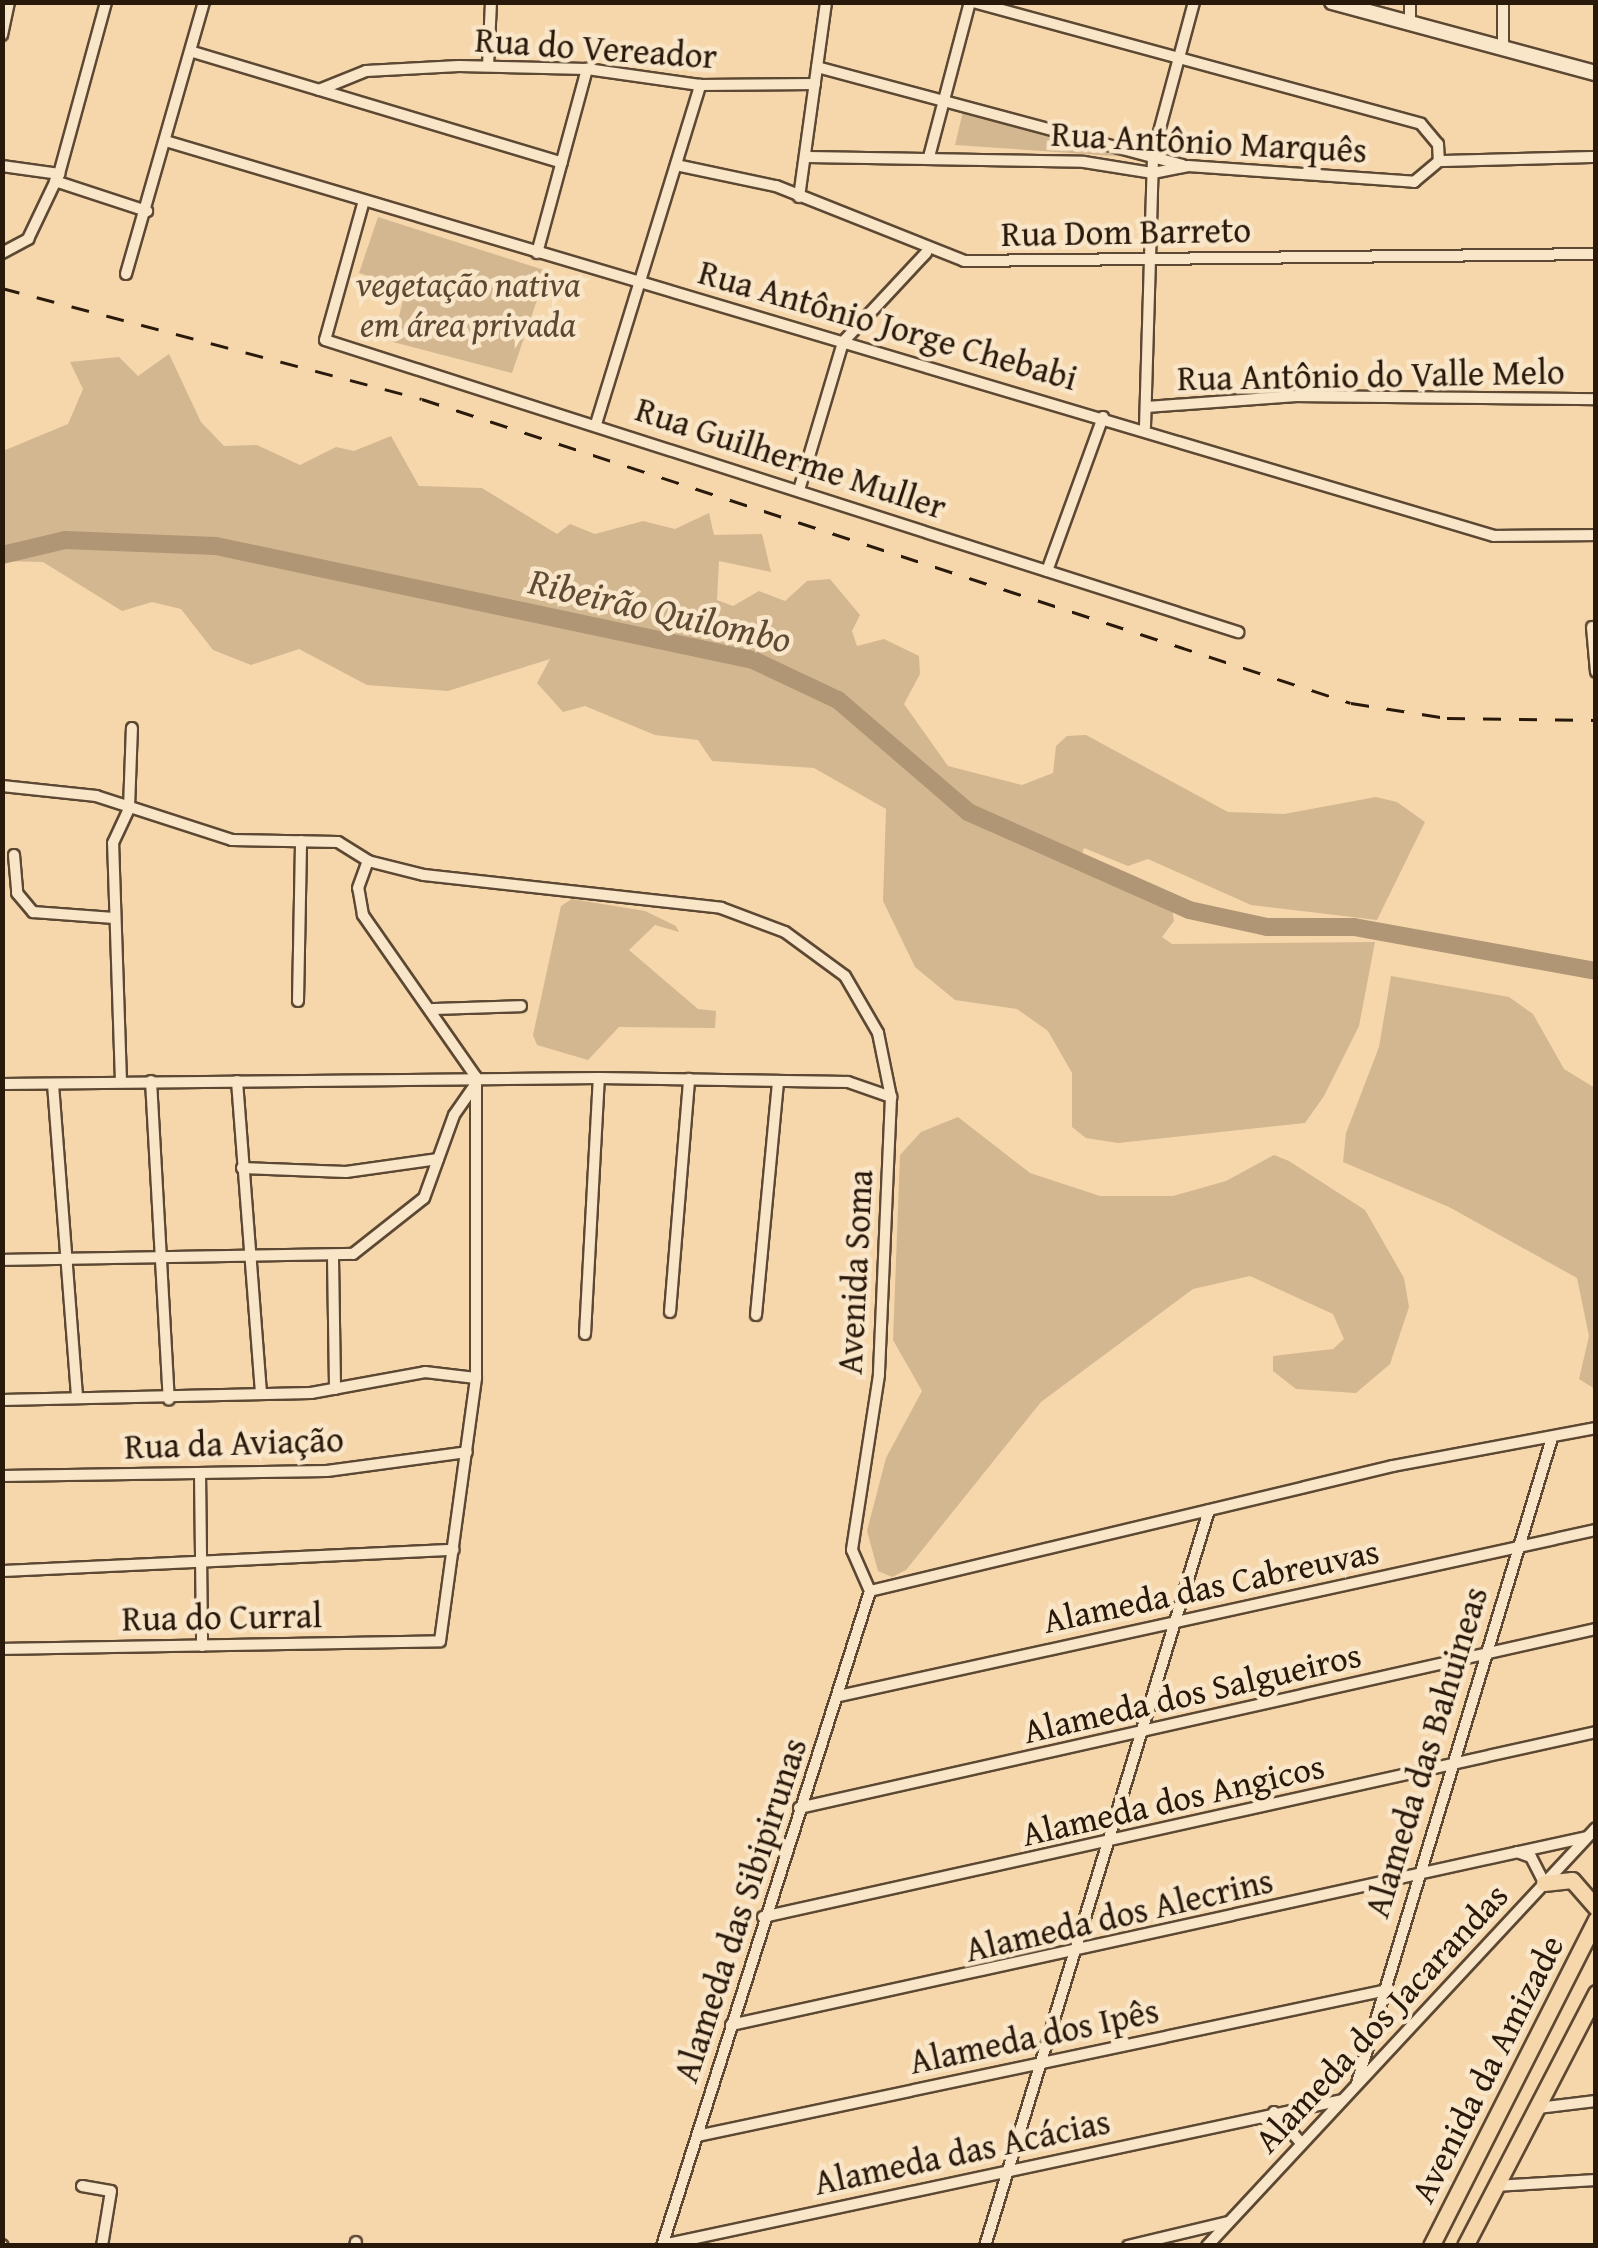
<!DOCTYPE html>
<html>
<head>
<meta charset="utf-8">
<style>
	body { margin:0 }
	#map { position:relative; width:1598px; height:2248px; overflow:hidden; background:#f6d7ab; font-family:"Gentium Book Plus",serif }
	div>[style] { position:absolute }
	.green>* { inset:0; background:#d3b790 }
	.river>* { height:18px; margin:-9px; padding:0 9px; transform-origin:9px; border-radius:9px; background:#b09675 }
	.roads { filter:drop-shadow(2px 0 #5c4833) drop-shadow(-2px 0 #5c4833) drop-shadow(0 2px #5c4833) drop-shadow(0 -2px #5c4833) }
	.minor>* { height:10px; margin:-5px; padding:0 5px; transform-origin:5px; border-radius:5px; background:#f9e5c8 }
	.secondary>* { height:14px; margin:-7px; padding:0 7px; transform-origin:7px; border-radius:7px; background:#f9e5c8 }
	.primary>* { height:15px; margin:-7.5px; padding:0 7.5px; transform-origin:7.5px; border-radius:7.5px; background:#f6d7ab }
	.rail>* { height:2.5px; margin-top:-1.25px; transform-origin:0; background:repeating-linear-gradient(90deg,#29190b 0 18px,transparent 0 36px) }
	span { translate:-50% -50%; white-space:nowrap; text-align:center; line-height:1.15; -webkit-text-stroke:9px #f9e5c8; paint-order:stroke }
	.street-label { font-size:35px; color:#29190b }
	.park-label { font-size:35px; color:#5c4833; font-style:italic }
	.water-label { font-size:38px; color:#5f4b35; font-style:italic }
	.frame { position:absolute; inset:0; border:5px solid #29190b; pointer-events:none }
</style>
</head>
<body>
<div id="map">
	<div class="green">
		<div style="clip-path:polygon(964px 107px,1129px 157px,955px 145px)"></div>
		<div style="clip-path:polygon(378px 217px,547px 271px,512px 373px,393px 342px,406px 287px,359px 273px)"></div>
		<div style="clip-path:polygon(169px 354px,201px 422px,224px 446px,257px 445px,300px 465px,336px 447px,354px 451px,391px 436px,419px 486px,482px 488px,557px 534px,570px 524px,595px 534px,643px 521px,675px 529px,709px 513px,714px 535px,762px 534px,771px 572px,719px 561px,717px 600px,733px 606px,759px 591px,785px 601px,807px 581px,830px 579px,860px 615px,852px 631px,857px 646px,884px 639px,919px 656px,920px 674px,904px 704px,948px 766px,1022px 785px,1053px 773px,1056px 746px,1067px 736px,1086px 735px,1228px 812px,1284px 814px,1376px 797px,1397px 802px,1425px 822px,1377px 920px,1251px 905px,1148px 859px,1128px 866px,1084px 848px,1078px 865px,1171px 901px,1174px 921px,1162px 937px,1172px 944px,1375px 942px,1359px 1026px,1324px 1096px,1305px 1123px,1118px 1143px,1086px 1138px,1072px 1127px,1072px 1073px,1048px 1031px,1017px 1009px,955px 1000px,915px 967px,883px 901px,886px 809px,814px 768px,712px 761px,698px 740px,655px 735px,585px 706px,563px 712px,537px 683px,550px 659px,448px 691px,367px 685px,299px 649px,251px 665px,213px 650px,181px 609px,152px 602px,122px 611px,43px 562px,3px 561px,3px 451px,68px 424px,83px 389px,70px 362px,119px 357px,138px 376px)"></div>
		<div style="clip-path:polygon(572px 899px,645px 911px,676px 926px,679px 932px,655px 925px,629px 950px,698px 1009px,716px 1011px,715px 1028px,619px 1027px,588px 1060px,537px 1045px,533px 1035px,561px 906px)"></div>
		<div style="clip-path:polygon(1391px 976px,1509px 997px,1533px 1014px,1564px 1069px,1595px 1088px,1595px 1389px,1579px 1379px,1589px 1336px,1577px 1278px,1449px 1207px,1343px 1162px,1346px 1133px,1379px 1047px)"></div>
		<div style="clip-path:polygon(958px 1117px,1030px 1173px,1100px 1196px,1173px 1196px,1226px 1181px,1274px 1155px,1289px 1161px,1365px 1210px,1404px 1278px,1409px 1307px,1390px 1364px,1356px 1393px,1296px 1389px,1273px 1371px,1273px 1356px,1333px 1349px,1344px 1339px,1333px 1314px,1250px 1276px,1193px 1289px,1041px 1402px,906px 1570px,892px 1577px,878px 1571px,867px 1531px,886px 1458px,922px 1391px,893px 1340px,900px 1155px,921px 1132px)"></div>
	</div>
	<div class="river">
		<div style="left:2px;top:555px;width:65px;rotate:-13.4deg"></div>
		<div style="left:65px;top:540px;width:151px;rotate:2.3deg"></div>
		<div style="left:216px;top:546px;width:549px;rotate:11.99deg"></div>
		<div style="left:753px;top:660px;width:94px;rotate:25.2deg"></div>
		<div style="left:838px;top:700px;width:172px;rotate:40.7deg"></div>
		<div style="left:968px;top:812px;width:242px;rotate:23.9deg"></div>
		<div style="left:1189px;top:910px;width:80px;rotate:12.3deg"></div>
		<div style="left:1267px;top:927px;width:87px"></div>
		<div style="left:1354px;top:927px;width:246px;rotate:10.3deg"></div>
	</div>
	<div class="roads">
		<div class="minor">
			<div style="left:973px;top:2px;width:464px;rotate:15.2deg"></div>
			<div style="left:1421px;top:124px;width:26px;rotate:50deg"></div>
			<div style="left:1438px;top:144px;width:17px;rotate:87deg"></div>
			<div style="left:1410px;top:2px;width:21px;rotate:90deg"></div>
			<div style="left:1503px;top:2px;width:46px;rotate:90deg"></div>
			<div style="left:2px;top:35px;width:34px;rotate:-78deg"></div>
			<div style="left:193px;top:52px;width:385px;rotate:16.7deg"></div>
			<div style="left:488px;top:66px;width:64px;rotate:-87.3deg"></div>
			<div style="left:817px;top:67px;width:378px;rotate:15deg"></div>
			<div style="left:319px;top:90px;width:51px;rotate:-22deg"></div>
			<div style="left:366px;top:71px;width:93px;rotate:-3.1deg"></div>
			<div style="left:459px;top:66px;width:128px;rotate:1.3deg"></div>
			<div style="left:587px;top:69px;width:114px;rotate:8.1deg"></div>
			<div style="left:700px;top:85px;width:115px;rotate:-0.5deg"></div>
			<div style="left:169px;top:142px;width:1382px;rotate:16.56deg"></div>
			<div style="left:1494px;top:536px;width:102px;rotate:-0.6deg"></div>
			<div style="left:808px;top:157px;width:276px;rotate:1deg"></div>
			<div style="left:1084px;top:162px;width:70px;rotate:9.1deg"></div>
			<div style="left:1153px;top:173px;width:36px;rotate:-11deg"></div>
			<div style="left:1188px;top:166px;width:227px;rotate:4deg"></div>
			<div style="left:1414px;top:182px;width:33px;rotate:-40deg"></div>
			<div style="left:1439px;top:161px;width:157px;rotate:-1.5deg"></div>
			<div style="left:929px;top:157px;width:160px;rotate:-75.2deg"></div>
			<div style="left:676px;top:165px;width:102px;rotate:11.9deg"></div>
			<div style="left:776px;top:186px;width:202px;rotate:21.7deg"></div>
			<div style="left:964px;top:261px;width:632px;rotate:-0.63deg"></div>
			<div style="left:2px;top:166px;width:58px;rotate:8deg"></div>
			<div style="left:55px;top:181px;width:97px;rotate:18.1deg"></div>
			<div style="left:799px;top:197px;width:197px;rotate:-82.1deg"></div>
			<div style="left:363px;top:204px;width:141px;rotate:105.6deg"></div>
			<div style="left:325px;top:340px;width:959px;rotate:17.74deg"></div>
			<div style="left:2px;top:253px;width:30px;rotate:-28deg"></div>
			<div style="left:28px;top:239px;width:72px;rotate:-64.5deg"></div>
			<div style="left:59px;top:174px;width:178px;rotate:-74.7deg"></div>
			<div style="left:537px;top:253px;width:191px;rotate:-74.8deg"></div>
			<div style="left:126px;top:274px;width:283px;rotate:-74deg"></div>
			<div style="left:1147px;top:407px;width:150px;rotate:-4.2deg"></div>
			<div style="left:1297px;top:396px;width:299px;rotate:0.6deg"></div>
			<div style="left:596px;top:424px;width:355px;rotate:-72.9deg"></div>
			<div style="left:1145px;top:427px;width:273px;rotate:-88.3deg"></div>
			<div style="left:1153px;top:154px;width:157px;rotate:-74.9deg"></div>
			<div style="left:799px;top:490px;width:154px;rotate:-73.4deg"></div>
			<div style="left:843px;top:342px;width:122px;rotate:-47deg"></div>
			<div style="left:1047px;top:571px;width:164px;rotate:-70deg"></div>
			<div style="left:1592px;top:627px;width:45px;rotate:84.9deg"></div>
			<div style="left:2px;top:786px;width:95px;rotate:6.1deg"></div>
			<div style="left:96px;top:796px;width:143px;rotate:17.9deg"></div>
			<div style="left:232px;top:840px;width:106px;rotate:1.1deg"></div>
			<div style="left:338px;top:842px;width:36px;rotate:32deg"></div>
			<div style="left:368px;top:861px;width:58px;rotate:14deg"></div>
			<div style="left:424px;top:875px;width:299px;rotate:6.3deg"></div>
			<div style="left:721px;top:908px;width:68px;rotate:20.6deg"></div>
			<div style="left:785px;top:932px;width:74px;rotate:36.3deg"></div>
			<div style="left:845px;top:976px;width:66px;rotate:59.9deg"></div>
			<div style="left:878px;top:1033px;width:65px;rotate:78.5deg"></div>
			<div style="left:891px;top:1097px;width:278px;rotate:92.5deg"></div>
			<div style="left:879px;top:1375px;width:177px;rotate:98.8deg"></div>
			<div style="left:852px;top:1550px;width:45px;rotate:66.3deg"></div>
			<div style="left:14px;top:855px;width:38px;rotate:85deg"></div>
			<div style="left:17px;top:893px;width:25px;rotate:50deg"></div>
			<div style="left:33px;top:912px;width:81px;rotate:4.2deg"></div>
			<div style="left:298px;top:1001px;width:160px;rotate:-88.9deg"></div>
			<div style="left:432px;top:1009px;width:89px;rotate:-1.9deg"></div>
			<div style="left:151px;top:1081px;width:319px;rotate:86.8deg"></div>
			<div style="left:237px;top:1081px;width:313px;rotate:85.6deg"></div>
			<div style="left:121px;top:1082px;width:239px;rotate:-91.9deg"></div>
			<div style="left:113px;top:843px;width:38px;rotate:-65deg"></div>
			<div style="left:129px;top:808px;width:80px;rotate:-87.9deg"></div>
			<div style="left:2px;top:1084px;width:597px;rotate:-0.58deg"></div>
			<div style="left:599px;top:1078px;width:249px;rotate:0.9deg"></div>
			<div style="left:848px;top:1082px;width:46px;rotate:19.2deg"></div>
			<div style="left:53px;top:1084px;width:314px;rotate:85.6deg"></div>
			<div style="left:242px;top:1168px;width:104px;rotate:2.2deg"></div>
			<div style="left:346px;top:1172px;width:93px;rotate:-8deg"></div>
			<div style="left:333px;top:1258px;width:131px;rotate:89.1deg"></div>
			<div style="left:2px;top:1260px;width:351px;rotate:-1deg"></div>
			<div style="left:353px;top:1254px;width:90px;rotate:-38.3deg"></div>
			<div style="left:424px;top:1198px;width:88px;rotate:-70.1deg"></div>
			<div style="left:454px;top:1115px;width:37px;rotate:-55deg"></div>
			<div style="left:670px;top:1312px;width:234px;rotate:-85.3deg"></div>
			<div style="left:756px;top:1315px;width:235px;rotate:-84.6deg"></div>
			<div style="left:585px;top:1334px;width:256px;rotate:-86.9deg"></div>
			<div style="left:2px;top:1400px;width:309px;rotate:-1.3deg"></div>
			<div style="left:311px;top:1393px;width:116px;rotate:-10.4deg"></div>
			<div style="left:425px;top:1372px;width:51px;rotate:6.7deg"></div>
			<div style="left:200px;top:1473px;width:173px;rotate:89.3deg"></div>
			<div style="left:2px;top:1476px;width:325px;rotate:-0.9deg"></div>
			<div style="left:327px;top:1471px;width:141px;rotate:-7.7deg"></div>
			<div style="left:2px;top:1571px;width:452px;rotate:-2.7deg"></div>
			<div style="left:870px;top:1591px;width:538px;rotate:-13.44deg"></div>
			<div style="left:1393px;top:1466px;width:207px;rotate:-10.6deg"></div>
			<div style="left:2px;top:1649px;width:438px;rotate:-1deg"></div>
			<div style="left:440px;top:1641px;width:265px;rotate:-82.2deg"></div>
			<div style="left:476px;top:1378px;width:301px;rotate:-90deg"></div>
			<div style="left:476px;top:1077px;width:198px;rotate:-124.9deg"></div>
			<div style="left:363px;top:915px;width:27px;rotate:-100deg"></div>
			<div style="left:358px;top:888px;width:29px;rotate:-70deg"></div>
			<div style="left:839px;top:1696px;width:775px;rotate:-12.37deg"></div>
			<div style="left:799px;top:1808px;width:817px;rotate:-12.66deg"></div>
			<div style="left:1517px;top:1852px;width:15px;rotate:20deg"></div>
			<div style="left:1531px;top:1857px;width:29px;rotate:63deg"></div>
			<div style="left:763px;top:1917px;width:853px;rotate:-12.52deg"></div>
			<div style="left:731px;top:2025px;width:876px;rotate:-12.39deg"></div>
			<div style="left:1357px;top:2083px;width:674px;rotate:-73.18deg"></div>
			<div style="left:1538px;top:2108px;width:58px;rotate:-6.9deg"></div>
			<div style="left:1274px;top:2112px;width:41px;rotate:48.9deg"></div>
			<div style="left:697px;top:2136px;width:700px;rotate:-11.95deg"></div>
			<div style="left:82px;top:2186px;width:29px;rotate:10deg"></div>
			<div style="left:111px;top:2191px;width:56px;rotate:99.3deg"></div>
			<div style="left:1495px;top:2186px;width:101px;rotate:-3.4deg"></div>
			<div style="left:2px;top:2245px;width:1px;rotate:45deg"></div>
			<div style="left:663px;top:2245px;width:694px;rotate:-12.05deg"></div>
			<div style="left:355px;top:2246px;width:4px;rotate:-76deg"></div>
			<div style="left:662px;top:2246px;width:687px;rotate:-72.38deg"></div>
			<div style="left:985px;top:2246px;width:769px;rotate:-73.07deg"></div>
			<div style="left:1128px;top:2246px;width:103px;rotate:-13.5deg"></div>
			<div style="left:1207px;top:2246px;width:571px;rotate:-47.06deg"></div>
		</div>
		<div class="secondary">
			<div style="left:1332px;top:2px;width:273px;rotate:15.1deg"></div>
		</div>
		<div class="primary">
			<div style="left:1544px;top:1883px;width:28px;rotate:-6deg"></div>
			<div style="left:1572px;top:1880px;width:37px;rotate:49deg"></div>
			<div style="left:1431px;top:2246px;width:366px;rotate:-63.2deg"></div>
			<div style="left:1465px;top:2246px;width:285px;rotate:-62.6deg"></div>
		</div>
	</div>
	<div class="rail">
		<div style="left:2px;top:288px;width:434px;rotate:14.8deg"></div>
		<div style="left:422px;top:399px;width:977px;rotate:18.12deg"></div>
		<div style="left:1351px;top:703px;width:97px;rotate:8.9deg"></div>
		<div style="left:1447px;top:718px;width:149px;rotate:0.8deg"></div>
	</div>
	<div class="street-label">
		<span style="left:596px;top:48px;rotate:4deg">Rua do Vereador</span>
		<span style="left:1209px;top:142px;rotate:3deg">Rua Antônio Marquês</span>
		<span style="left:1126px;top:232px;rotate:-1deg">Rua Dom Barreto</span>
		<span style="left:888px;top:325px;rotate:16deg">Rua Antônio Jorge Chebabi</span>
		<span style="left:1371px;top:375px;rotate:-1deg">Rua Antônio do Valle Melo</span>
		<span style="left:791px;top:458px;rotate:18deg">Rua Guilherme Muller</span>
		<span style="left:855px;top:1272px;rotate:-87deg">Avenida Soma</span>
		<span style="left:234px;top:1443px;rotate:-2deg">Rua da Aviação</span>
		<span style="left:1211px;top:1586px;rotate:-12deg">Alameda das Cabreuvas</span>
		<span style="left:222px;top:1617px;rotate:-1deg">Rua do Curral</span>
		<span style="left:1192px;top:1693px;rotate:-13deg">Alameda dos Salgueiros</span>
		<span style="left:1426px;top:1752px;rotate:-73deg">Alameda das Bahuineas</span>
		<span style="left:1173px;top:1800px;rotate:-13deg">Alameda dos Angicos</span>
		<span style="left:740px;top:1910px;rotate:-72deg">Alameda das Sibipirunas</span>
		<span style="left:1119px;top:1915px;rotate:-13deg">Alameda dos Alecrins</span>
		<span style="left:1381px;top:2018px;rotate:-47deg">Alameda dos Jacarandas</span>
		<span style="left:1034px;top:2036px;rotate:-12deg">Alameda dos Ipês</span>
		<span style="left:1487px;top:2069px;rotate:-63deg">Avenida da Amizade</span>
		<span style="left:962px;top:2152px;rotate:-12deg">Alameda das Acácias</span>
	</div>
	<div class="park-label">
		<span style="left:468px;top:304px">vegetação nativa<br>em área privada</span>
	</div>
	<div class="water-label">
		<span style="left:660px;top:610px;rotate:13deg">Ribeirão Quilombo</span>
	</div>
	<div class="frame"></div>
</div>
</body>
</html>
